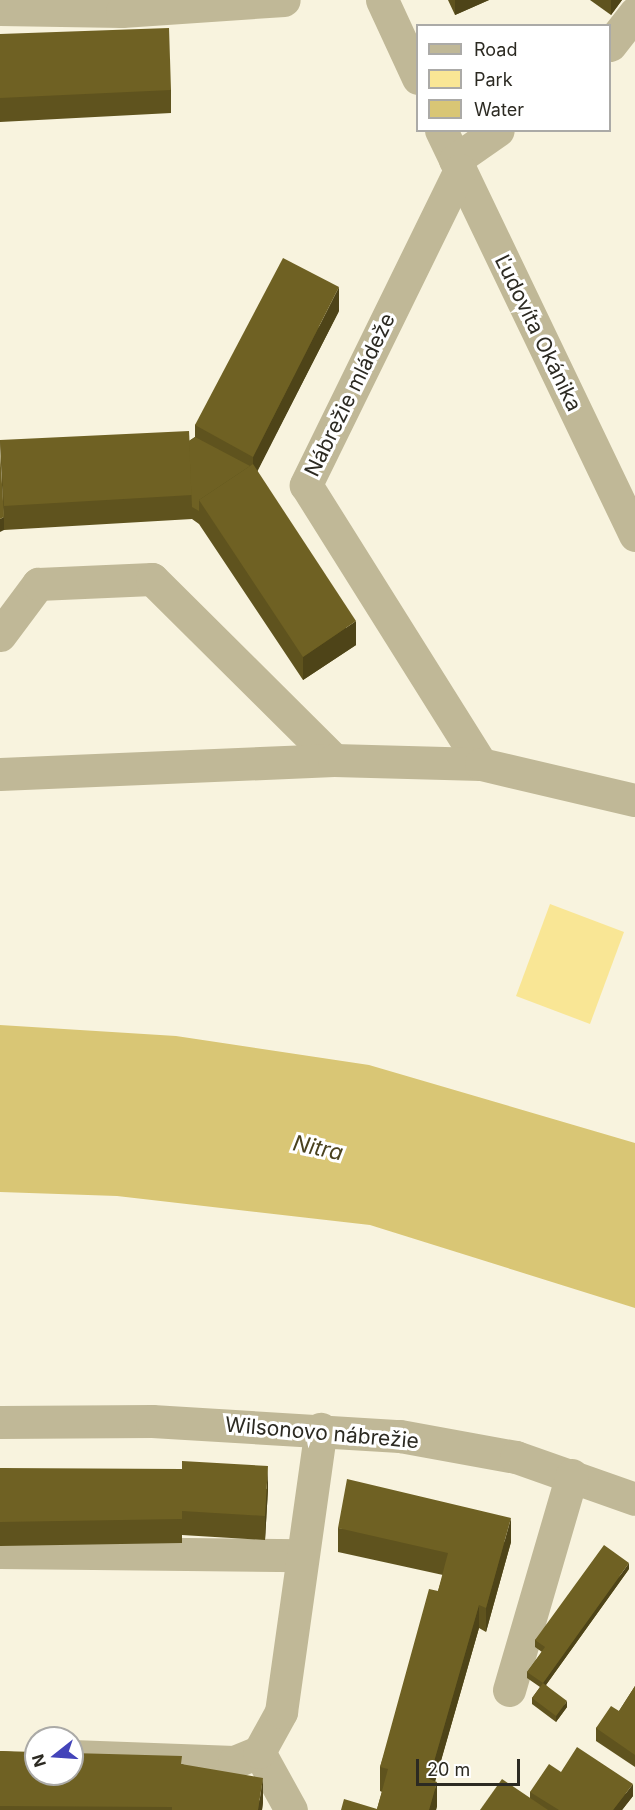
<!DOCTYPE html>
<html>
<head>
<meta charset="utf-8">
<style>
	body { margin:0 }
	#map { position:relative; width:635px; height:1810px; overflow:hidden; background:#f8f3de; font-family:Inter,sans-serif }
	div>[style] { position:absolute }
	.green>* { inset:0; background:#f9e695 }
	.water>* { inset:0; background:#d9c675 }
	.minor>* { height:33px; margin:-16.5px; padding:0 16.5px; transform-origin:16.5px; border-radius:16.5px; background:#c0b897 }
	.wall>* { inset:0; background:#5f531e }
	.shaded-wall>* { inset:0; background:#4e4418 }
	.building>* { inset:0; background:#6f6123 }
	span { translate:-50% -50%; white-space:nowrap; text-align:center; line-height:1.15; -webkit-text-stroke:6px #fff; paint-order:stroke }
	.street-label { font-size:21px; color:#2c2a22 }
	.water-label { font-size:22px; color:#49411e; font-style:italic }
	.legend { position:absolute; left:416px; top:24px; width:195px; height:108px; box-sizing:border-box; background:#fff; border:2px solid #abaaa7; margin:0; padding:8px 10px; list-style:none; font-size:18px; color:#2c2a22 }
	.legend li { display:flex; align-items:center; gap:12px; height:30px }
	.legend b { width:30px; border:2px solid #abaaa7 }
	.north { position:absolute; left:24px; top:1726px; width:60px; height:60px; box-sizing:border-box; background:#fff; border:2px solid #abaaa7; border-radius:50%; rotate:253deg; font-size:16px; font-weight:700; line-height:24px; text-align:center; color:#2c2a22 }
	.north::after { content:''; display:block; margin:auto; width:21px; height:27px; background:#4344b9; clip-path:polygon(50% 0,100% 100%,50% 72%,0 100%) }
	.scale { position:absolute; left:416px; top:1759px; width:104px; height:27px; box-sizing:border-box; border:3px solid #2c2a22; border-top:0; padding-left:8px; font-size:18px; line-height:21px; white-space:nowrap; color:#2c2a22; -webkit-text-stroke:4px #fff; paint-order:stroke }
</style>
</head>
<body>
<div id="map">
	<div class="green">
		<div style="clip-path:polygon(550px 904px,624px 932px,590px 1024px,516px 996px)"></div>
	</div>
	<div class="water">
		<div style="clip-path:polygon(0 1025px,176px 1036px,369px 1065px,635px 1143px,635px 1308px,370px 1225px,117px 1196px,0 1192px)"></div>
	</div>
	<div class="minor">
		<div style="left:382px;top:0;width:86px;rotate:65.2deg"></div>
		<div style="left:0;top:9px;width:122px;rotate:0.9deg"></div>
		<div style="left:122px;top:11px;width:162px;rotate:-3.9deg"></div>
		<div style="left:610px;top:45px;width:41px;rotate:-52deg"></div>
		<div style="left:441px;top:130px;width:449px;rotate:64.4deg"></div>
		<div style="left:455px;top:160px;width:52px;rotate:-34.9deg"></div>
		<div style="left:460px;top:170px;width:351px;rotate:116.1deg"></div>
		<div style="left:306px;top:485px;width:329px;rotate:57.9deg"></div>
		<div style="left:0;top:635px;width:64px;rotate:-53.3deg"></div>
		<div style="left:38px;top:584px;width:114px;rotate:-2.5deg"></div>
		<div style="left:152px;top:579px;width:257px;rotate:44.8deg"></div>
		<div style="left:0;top:774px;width:334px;rotate:-2.4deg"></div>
		<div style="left:334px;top:760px;width:147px;rotate:1.6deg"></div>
		<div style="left:481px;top:764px;width:158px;rotate:13.2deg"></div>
		<div style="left:0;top:1422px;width:152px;rotate:-0.4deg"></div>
		<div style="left:152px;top:1421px;width:248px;rotate:3.5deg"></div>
		<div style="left:400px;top:1436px;width:118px;rotate:10.3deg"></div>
		<div style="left:516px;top:1457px;width:126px;rotate:19.4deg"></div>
		<div style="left:0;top:1552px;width:302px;rotate:0.6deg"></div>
		<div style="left:509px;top:1690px;width:224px;rotate:-73.7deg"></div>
		<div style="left:259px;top:1752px;width:66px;rotate:61.1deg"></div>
		<div style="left:72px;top:1756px;width:162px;rotate:2.1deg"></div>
		<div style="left:234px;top:1762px;width:27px;rotate:-22deg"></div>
		<div style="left:259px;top:1752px;width:46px;rotate:-61.2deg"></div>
		<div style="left:281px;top:1712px;width:286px;rotate:-82deg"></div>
	</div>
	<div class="wall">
		<div style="clip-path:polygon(448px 0,489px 0,455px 15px)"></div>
		<div style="clip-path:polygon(590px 0,622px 0,611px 15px)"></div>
		<div style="clip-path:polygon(0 34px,171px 90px,171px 113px,0 122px)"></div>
		<div style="clip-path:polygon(339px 311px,257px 471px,356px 645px,303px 680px,199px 524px,192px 519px,4px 530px,0 440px,189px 441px,195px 437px,195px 425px)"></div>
		<div style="clip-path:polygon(0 1468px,268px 1489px,265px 1540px,182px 1535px,182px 1543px,0 1546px)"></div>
		<div style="clip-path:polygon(338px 1528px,511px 1542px,486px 1632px,479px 1628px,435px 1781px,437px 1806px,436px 1810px,341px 1810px,377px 1809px,382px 1792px,380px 1791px,380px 1767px,438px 1591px,443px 1575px,338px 1552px)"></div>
		<div style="clip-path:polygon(629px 1569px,546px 1685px,567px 1707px,556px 1722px,532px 1704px,532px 1698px,540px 1687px,527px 1678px,527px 1672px,542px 1652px,535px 1647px,535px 1640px)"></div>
		<div style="clip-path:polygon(635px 1686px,635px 1767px,596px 1741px,596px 1728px,619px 1711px)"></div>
		<div style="clip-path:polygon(0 1751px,182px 1764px,263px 1802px,262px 1810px,0 1810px)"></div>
		<div style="clip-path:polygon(561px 1772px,633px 1796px,622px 1810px,480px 1810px,530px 1798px,530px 1792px)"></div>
	</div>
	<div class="shaded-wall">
		<div style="clip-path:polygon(455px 0,489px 0,455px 15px)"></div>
		<div style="clip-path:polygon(611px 0,622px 0,611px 15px)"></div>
		<div style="clip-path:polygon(339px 287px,339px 311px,253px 480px,253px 457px)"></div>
		<div style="clip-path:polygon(4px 517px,4px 530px,0 532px,0 519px)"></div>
		<div style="clip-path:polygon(356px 621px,356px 645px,303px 680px,303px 657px)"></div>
		<div style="clip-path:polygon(268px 1466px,268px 1489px,265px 1540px,265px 1516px)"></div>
		<div style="clip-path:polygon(511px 1518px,511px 1542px,486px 1632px,486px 1608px)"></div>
		<div style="clip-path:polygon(629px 1563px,629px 1569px,543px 1689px,543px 1683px)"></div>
		<div style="clip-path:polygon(479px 1605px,479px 1628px,429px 1803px,429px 1779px)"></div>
		<div style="clip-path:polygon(567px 1701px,567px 1707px,556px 1722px,556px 1716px)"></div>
		<div style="clip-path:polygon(263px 1778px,263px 1802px,262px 1810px,258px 1810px)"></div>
		<div style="clip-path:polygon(437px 1782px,437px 1806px,436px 1810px,429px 1810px)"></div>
		<div style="clip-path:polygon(633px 1784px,633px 1796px,622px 1810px,613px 1810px)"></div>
	</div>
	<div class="building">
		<div style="clip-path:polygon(169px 28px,171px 90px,0 98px,0 34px)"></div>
		<div style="clip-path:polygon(283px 258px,339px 287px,253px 457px,195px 425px)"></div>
		<div style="clip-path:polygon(189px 431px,192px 495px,4px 506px,0 440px)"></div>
		<div style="clip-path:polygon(195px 437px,250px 466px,199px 500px,199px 511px,192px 507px,189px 441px)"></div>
		<div style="clip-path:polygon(0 451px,4px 517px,0 519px)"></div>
		<div style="clip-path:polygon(253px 464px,356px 621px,303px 657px,199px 500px)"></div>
		<div style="clip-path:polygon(182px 1461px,268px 1466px,265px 1516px,182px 1511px,182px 1519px,0 1522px,0 1468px,182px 1469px)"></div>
		<div style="clip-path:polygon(347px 1479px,511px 1518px,486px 1608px,479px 1605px,429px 1779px,437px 1782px,429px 1810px,341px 1810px,344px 1799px,377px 1809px,388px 1769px,380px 1767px,429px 1589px,438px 1591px,448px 1553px,338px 1528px)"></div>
		<div style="clip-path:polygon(604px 1545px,629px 1563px,543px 1683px,567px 1701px,556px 1716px,532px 1698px,543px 1683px,527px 1672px,545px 1647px,535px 1640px)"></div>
		<div style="clip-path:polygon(635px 1686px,635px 1755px,596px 1728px,611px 1706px,619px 1711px)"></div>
		<div style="clip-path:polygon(577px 1747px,633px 1784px,613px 1810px,559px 1810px,530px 1792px,549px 1764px,561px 1772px)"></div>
		<div style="clip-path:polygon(0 1751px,36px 1752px,36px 1774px,72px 1774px,72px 1753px,182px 1756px,181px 1764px,263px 1778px,258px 1810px,172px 1810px,172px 1807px,0 1806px)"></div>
		<div style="clip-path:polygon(502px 1779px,548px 1810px,480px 1810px)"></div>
	</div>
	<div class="street-label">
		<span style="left:538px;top:333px;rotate:64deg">Ľudovíta Okánika</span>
		<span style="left:350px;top:395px;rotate:-64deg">Nábrežie mládeže</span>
		<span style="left:322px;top:1433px;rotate:5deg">Wilsonovo nábrežie</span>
	</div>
	<div class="water-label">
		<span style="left:318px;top:1148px;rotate:12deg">Nitra</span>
	</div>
	<ul class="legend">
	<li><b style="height:8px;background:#c0b897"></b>Road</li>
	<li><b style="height:16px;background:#f9e695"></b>Park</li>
	<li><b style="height:16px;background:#d9c675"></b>Water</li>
	</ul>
	<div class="north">N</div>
	<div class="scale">20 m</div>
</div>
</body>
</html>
